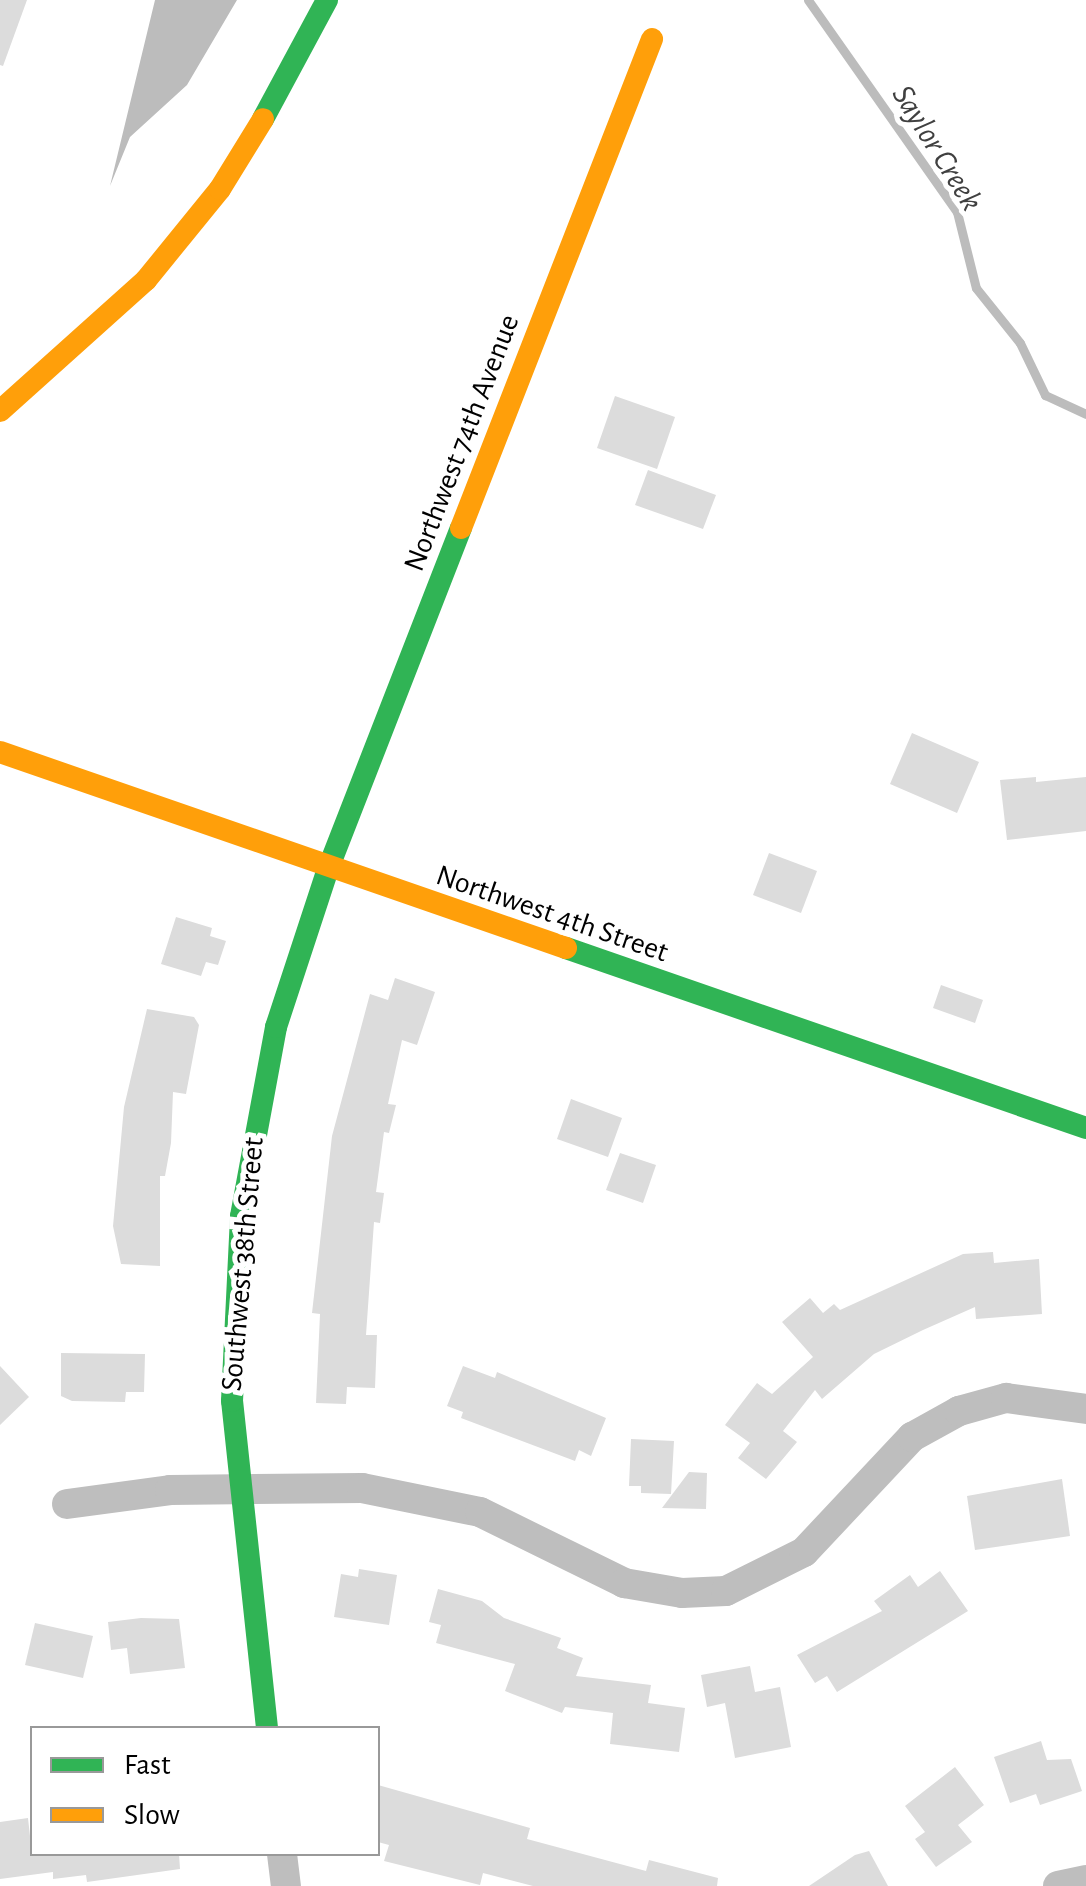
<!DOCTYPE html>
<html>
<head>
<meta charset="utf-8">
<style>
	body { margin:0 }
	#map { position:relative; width:1086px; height:1886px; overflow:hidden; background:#fff; font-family:"Alegreya Sans",sans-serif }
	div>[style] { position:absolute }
	.water>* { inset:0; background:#bcbcbc }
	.stream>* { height:9px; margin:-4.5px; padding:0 4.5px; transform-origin:4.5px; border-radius:4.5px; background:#bcbcbc }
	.building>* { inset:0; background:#dcdcdc }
	.street>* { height:30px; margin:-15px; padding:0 15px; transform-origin:15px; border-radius:15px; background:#bebebe }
	.fast>* { height:22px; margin:-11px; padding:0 11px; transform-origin:11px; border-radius:11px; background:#30b455 }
	.slow>* { height:22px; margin:-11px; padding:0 11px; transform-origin:11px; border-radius:11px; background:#ff9f0a }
	span { translate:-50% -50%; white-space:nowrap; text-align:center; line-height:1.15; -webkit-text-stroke:10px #fff; paint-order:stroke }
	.street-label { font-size:30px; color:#000 }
	.water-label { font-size:32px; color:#404040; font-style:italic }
	.legend { position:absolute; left:30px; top:1726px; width:350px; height:130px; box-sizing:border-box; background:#fff; border:2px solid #999; margin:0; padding:12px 18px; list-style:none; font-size:30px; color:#000 }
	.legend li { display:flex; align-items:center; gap:20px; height:50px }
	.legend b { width:50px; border:2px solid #999 }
</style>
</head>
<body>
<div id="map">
	<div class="water">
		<div style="clip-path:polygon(155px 0,237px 0,187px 85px,130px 137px,110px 186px)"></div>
	</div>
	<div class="stream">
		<div style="left:808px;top:0;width:259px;rotate:54.9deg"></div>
		<div style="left:957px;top:212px;width:78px;rotate:76deg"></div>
		<div style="left:976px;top:288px;width:70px;rotate:51.3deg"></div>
		<div style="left:1020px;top:343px;width:58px;rotate:64.3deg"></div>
		<div style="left:1045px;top:395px;width:45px;rotate:24.9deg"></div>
	</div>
	<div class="building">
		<div style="clip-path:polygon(0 0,27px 0,3px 66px,0 65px)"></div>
		<div style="clip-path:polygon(615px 396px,675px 417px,657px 469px,597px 448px)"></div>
		<div style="clip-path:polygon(648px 470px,716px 495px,703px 529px,635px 505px)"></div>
		<div style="clip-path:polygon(912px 733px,979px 762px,957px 813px,890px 784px)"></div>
		<div style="clip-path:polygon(1036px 777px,1036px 782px,1086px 777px,1086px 831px,1007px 840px,1000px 780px)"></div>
		<div style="clip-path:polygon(769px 853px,817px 871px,801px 913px,753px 895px)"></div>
		<div style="clip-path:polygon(176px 917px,212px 928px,210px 936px,226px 941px,218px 965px,206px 962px,201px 976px,161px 964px)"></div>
		<div style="clip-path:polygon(395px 978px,435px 992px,417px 1045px,402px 1040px,388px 1104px,396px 1105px,389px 1133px,384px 1132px,376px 1192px,384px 1193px,380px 1223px,374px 1222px,366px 1335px,377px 1335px,375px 1388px,347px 1387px,346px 1404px,316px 1403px,320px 1314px,312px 1313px,332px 1136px,370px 994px,388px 1000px)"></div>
		<div style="clip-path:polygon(941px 985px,983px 1000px,975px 1023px,933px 1008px)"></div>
		<div style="clip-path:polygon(147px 1009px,194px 1017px,199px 1025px,186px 1094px,173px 1092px,171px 1143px,165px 1176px,160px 1176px,160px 1266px,121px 1264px,113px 1226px,124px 1107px)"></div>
		<div style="clip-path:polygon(571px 1099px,622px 1118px,608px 1157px,557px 1139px)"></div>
		<div style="clip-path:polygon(620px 1153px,656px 1165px,643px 1203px,606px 1190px)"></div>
		<div style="clip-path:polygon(993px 1252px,994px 1263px,1039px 1259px,1042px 1314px,976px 1319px,975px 1307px,923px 1330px,874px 1354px,822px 1399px,815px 1390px,783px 1431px,797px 1442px,766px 1479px,738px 1458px,750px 1443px,725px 1425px,757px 1383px,772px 1394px,813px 1357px,782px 1322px,810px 1298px,823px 1313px,834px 1304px,840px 1310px,963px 1254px)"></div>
		<div style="clip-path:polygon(61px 1353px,145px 1354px,144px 1392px,126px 1392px,125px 1402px,72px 1401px,61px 1396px)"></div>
		<div style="clip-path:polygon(0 1366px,29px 1397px,0 1425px)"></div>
		<div style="clip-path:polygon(463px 1366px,495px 1378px,497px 1372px,606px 1418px,591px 1456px,579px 1450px,575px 1461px,461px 1418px,463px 1412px,447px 1406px)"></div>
		<div style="clip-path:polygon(631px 1439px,674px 1441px,671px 1494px,641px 1493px,641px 1486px,629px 1486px)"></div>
		<div style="clip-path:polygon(689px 1472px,707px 1473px,706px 1509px,662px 1508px)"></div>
		<div style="clip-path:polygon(1062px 1479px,1070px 1536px,975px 1550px,967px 1496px)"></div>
		<div style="clip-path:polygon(359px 1569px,397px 1575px,389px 1625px,334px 1617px,341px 1574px,358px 1577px)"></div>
		<div style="clip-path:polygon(940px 1571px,968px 1611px,837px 1692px,827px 1676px,815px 1683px,797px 1655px,882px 1611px,874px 1601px,910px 1575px,918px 1587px)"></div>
		<div style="clip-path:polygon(438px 1589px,482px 1601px,504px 1618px,561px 1638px,557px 1648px,583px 1658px,576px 1676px,651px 1685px,648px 1703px,685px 1708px,679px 1752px,610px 1744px,613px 1713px,565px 1707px,562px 1713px,505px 1691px,515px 1664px,436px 1643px,441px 1625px,429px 1622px)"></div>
		<div style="clip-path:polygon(141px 1618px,179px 1619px,185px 1668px,130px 1674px,127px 1648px,111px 1650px,108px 1622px)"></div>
		<div style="clip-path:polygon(35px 1623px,93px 1636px,83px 1678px,25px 1665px)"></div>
		<div style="clip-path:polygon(750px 1666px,755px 1692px,780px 1687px,791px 1747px,735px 1758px,725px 1703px,707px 1707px,701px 1675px)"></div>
		<div style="clip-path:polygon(1041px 1741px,1047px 1760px,1071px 1759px,1082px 1791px,1040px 1805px,1036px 1794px,1010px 1803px,994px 1757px)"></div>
		<div style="clip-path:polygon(955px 1767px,984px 1805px,958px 1825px,972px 1842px,936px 1867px,915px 1839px,925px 1832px,905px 1806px)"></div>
		<div style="clip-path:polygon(378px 1785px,530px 1828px,527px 1839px,646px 1871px,649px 1860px,718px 1878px,717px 1886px,533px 1886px,483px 1873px,480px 1885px,384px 1861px,389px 1845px,378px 1842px)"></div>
		<div style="clip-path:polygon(28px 1818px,32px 1854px,179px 1854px,180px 1869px,87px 1882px,86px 1875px,53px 1879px,53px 1872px,0 1879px,0 1822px)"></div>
		<div style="clip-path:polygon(869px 1851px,888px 1886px,809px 1886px,855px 1855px)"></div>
	</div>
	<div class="street">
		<div style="left:67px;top:1504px;width:104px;rotate:-7.7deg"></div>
		<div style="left:170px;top:1490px;width:192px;rotate:-0.6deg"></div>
		<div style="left:362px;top:1488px;width:120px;rotate:11.5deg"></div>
		<div style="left:480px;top:1512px;width:161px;rotate:26.2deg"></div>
		<div style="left:624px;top:1583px;width:59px;rotate:9.8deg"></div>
		<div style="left:682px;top:1593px;width:44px;rotate:-2.6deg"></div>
		<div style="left:726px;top:1591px;width:87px;rotate:-26.6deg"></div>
		<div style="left:804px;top:1552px;width:158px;rotate:-46.8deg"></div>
		<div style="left:912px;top:1437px;width:54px;rotate:-29deg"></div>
		<div style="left:959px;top:1411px;width:49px;rotate:-15.5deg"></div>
		<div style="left:1006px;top:1398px;width:81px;rotate:7.8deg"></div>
		<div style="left:282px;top:1854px;width:32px;rotate:83deg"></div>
		<div style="left:1058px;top:1886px;width:29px;rotate:-12deg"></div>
	</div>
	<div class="fast">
		<div style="left:263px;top:119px;width:135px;rotate:-61.7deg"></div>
		<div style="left:566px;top:948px;width:550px;rotate:19.09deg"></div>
		<div style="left:267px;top:1728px;width:329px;rotate:-96.1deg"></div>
		<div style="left:232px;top:1401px;width:185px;rotate:-87.2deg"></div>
		<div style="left:241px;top:1216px;width:192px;rotate:-79.5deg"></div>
		<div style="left:276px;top:1027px;width:166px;rotate:-71.8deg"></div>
		<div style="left:328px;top:869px;width:366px;rotate:-68.7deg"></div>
	</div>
	<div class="slow">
		<div style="left:0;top:411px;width:196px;rotate:-41.9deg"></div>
		<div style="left:146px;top:280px;width:117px;rotate:-50.9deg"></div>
		<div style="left:220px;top:189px;width:82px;rotate:-58.4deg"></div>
		<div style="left:461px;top:528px;width:525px;rotate:-68.66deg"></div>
		<div style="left:0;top:752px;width:599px;rotate:19.1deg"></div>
	</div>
	<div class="street-label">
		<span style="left:462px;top:443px;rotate:-69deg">Northwest 74th Avenue</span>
		<span style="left:552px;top:914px;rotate:19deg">Northwest 4th Street</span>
		<span style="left:243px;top:1264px;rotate:-85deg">Southwest 38th Street</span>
	</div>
	<div class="water-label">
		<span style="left:937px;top:148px;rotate:58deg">Saylor Creek</span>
	</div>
	<ul class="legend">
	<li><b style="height:12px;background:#30b455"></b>Fast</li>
	<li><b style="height:12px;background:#ff9f0a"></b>Slow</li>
	</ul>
</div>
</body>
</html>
